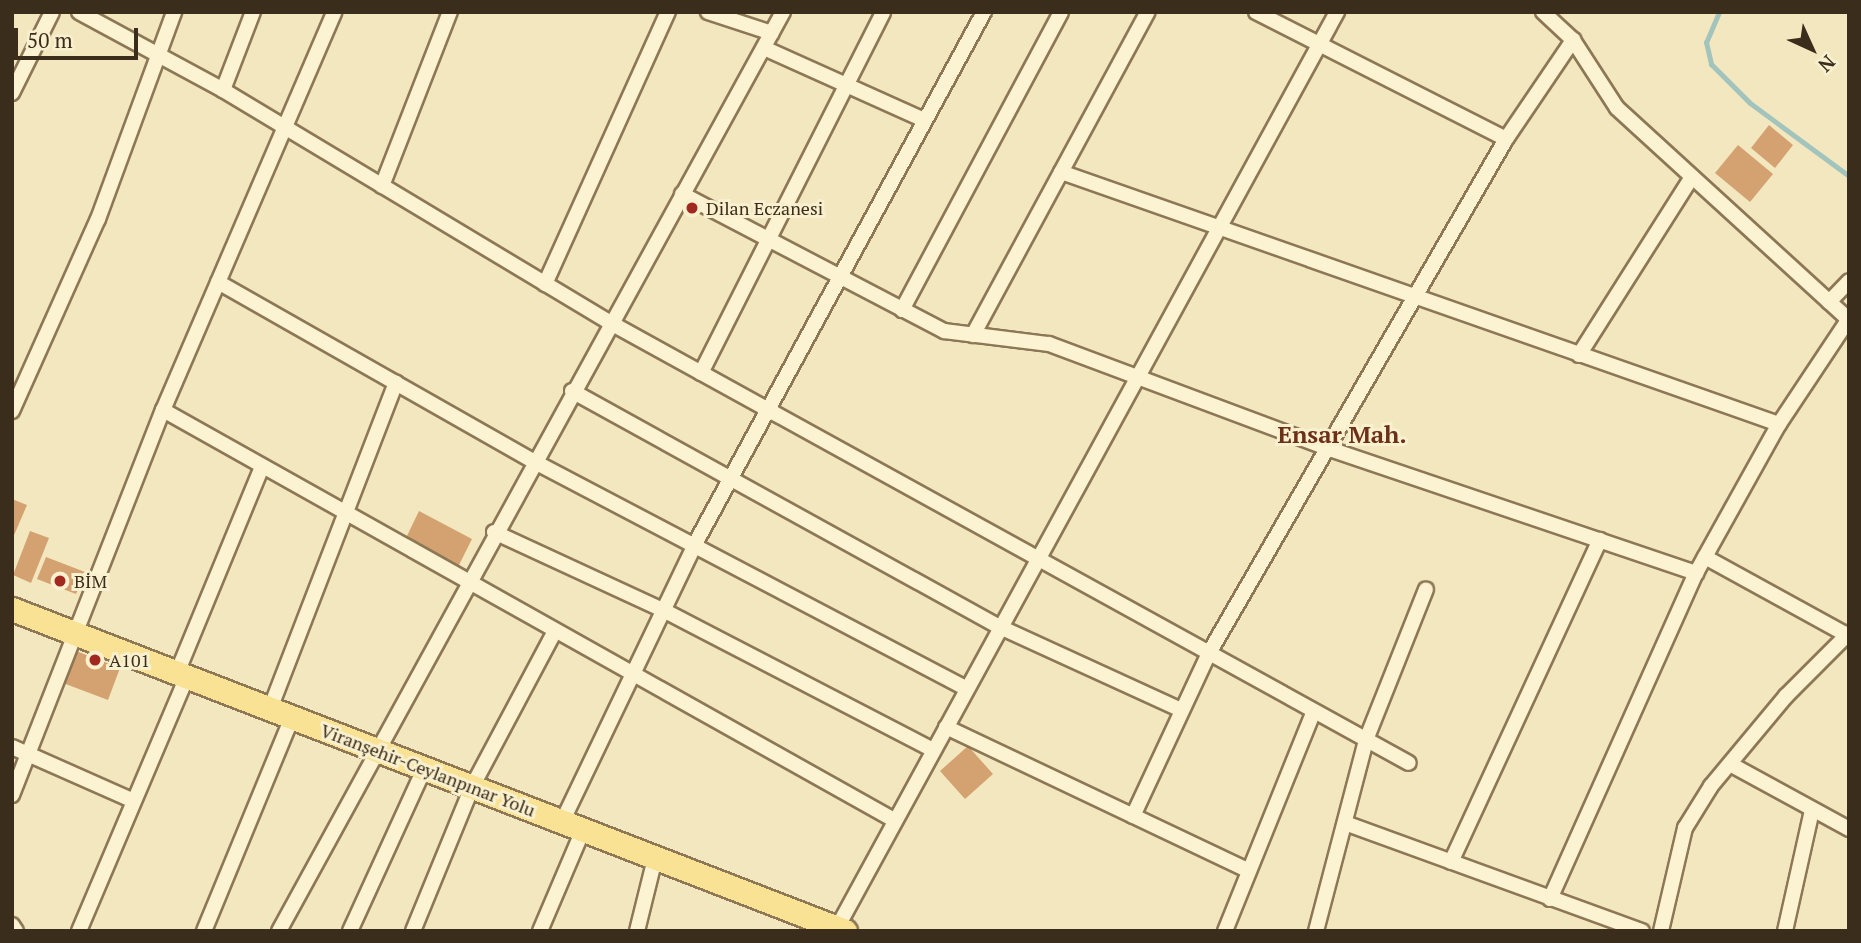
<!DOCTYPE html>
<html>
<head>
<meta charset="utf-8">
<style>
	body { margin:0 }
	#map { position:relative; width:1861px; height:943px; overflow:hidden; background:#f2e7bf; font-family:"PT Serif",serif }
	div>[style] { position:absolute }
	.stream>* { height:5px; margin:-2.5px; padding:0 2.5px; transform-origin:2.5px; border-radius:2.5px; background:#a3c4bd }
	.building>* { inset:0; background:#d4a271 }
	.roads { filter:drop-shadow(2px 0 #8d7755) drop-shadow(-2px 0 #8d7755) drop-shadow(0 2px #8d7755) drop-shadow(0 -2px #8d7755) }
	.minor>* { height:14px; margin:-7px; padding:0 7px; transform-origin:7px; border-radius:7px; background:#fcf3d3 }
	.primary>* { height:23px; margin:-11.5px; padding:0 11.5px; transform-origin:11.5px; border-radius:11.5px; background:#f9e293 }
	.dots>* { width:19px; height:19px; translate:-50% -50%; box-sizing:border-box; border:4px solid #f9f0cf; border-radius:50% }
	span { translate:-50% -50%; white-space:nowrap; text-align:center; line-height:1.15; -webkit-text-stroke:6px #f9f0cf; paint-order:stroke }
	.poi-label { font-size:18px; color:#3b2d1b }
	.left { translate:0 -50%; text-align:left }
	.street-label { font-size:18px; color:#3b2d1b }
	.district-label { font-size:24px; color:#6c2f17; font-weight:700 }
	.frame { position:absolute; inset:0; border:14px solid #3b2d1b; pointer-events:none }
	.north { position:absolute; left:1777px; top:14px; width:70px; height:70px; -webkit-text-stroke:5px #f9f0cf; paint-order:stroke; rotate:135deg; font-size:19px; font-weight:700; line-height:28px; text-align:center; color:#3b2d1b }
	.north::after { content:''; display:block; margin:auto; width:24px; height:32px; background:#3b2d1b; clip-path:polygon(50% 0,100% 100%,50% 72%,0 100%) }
	.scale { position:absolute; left:14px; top:28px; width:124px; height:32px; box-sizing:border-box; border:4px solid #3b2d1b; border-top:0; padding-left:9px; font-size:21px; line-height:24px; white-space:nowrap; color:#3b2d1b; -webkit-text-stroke:5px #f9f0cf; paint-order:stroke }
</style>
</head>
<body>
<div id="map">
	<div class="stream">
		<div style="left:1719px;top:12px;width:33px;rotate:113deg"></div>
		<div style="left:1706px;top:42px;width:23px;rotate:77deg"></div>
		<div style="left:1711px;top:64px;width:55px;rotate:45deg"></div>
		<div style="left:1750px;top:103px;width:123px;rotate:36.4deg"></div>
	</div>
	<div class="building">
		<div style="clip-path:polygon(1769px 125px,1793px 145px,1775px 168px,1751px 148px)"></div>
		<div style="clip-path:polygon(1738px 145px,1773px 174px,1750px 202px,1715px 173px)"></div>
		<div style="clip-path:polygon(12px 499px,27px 505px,12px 540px)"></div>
		<div style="clip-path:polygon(419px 511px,472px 539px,458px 567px,405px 540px)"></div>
		<div style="clip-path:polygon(30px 531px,49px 538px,31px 583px,13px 575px)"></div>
		<div style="clip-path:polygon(46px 557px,85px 572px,76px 594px,37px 579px)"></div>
		<div style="clip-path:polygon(76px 651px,120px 668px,108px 700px,63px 683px)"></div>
		<div style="clip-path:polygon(968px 746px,993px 774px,965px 799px,940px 771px)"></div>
	</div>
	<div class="roads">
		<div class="minor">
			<div style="left:79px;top:12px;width:164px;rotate:28.4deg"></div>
			<div style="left:223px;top:90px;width:450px;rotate:31deg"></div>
			<div style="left:609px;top:322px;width:913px;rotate:28.87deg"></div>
			<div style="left:708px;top:12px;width:67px;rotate:18.2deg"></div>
			<div style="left:1256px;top:12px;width:280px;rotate:26.9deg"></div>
			<div style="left:1543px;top:12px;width:41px;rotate:43deg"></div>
			<div style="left:1573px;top:40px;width:81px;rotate:57.1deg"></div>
			<div style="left:1617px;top:108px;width:314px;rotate:42.4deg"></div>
			<div style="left:764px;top:48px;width:175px;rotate:24.2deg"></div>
			<div style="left:223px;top:90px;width:84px;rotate:-69deg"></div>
			<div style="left:12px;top:93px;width:90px;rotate:-63.7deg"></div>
			<div style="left:1061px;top:172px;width:761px;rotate:19.34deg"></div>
			<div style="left:382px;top:186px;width:187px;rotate:-68.7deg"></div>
			<div style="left:682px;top:194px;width:296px;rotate:27.6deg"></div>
			<div style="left:944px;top:331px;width:106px;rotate:7.1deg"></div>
			<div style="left:1049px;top:344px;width:297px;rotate:20.5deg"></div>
			<div style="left:1327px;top:448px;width:390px;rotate:18.7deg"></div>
			<div style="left:218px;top:282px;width:362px;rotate:29.6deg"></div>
			<div style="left:533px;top:461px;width:490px;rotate:27.7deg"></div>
			<div style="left:545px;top:284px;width:299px;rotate:-65.7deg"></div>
			<div style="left:1829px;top:302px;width:29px;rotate:-46deg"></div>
			<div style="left:902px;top:310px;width:338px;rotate:-61.9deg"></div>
			<div style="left:973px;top:335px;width:367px;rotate:-61.6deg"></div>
			<div style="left:1579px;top:355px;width:211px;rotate:-57.6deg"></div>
			<div style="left:701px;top:373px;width:404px;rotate:-63.2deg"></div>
			<div style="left:572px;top:391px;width:489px;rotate:28.9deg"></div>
			<div style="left:1000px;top:627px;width:199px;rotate:24.6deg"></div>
			<div style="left:163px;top:410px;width:838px;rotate:29.29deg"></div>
			<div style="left:12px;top:411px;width:210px;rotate:-65.9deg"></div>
			<div style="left:98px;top:219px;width:221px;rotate:-69.8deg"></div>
			<div style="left:494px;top:532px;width:186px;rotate:24.8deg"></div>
			<div style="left:663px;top:610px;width:304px;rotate:27.4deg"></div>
			<div style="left:1705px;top:557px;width:162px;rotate:28.8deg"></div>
			<div style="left:177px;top:673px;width:223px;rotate:-67.6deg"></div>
			<div style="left:270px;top:709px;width:350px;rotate:-68.9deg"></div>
			<div style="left:946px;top:727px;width:335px;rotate:25.4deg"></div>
			<div style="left:12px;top:747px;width:133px;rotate:23.9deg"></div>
			<div style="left:1730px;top:764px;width:136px;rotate:28.6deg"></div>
			<div style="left:12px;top:795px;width:414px;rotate:-68.6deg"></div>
			<div style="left:163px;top:410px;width:433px;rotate:-66.7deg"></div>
			<div style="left:1133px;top:816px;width:180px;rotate:-65deg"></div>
			<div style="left:1209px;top:653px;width:594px;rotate:-59.98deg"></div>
			<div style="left:1506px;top:139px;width:120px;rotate:-55.9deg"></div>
			<div style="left:562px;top:822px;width:308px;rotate:-64.4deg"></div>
			<div style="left:695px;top:544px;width:605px;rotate:-61.49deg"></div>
			<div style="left:1345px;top:823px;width:316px;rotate:20deg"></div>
			<div style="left:1451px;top:862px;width:355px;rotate:-65.2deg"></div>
			<div style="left:1550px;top:899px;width:357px;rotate:-65.9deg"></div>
			<div style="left:1696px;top:573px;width:171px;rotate:-60.9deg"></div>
			<div style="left:1779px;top:424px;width:125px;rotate:-56.4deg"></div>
			<div style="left:12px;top:925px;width:7px;rotate:56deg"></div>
			<div style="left:837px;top:928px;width:1044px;rotate:-61.37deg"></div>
			<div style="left:79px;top:931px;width:276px;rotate:-67deg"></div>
			<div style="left:204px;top:931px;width:231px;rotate:-67.6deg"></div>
			<div style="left:279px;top:931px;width:1048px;rotate:-61.26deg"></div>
			<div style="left:350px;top:931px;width:178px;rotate:-65.4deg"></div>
			<div style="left:413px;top:931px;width:156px;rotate:-67.7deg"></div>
			<div style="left:472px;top:787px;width:177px;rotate:-62deg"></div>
			<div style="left:540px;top:931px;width:110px;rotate:-66.9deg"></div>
			<div style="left:637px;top:931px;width:75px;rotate:-76.1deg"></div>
			<div style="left:1225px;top:931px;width:237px;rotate:-68deg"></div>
			<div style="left:1316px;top:931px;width:197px;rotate:-75.3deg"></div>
			<div style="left:1366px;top:740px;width:162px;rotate:-68.3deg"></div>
			<div style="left:1661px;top:931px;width:106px;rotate:-76.9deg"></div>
			<div style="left:1685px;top:828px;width:49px;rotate:-58.2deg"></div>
			<div style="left:1711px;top:786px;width:117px;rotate:-50.2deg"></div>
			<div style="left:1786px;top:696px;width:89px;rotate:-45deg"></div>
			<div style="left:1785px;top:931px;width:124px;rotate:-77.4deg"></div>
		</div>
		<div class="primary">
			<div style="left:12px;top:609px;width:893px;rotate:21.13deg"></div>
		</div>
	</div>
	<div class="dots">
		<div style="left:692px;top:208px;background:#a2291f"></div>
		<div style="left:60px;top:581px;background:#a2291f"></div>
		<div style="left:95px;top:660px;background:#a2291f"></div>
	</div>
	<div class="poi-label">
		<span class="left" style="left:706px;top:208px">Dilan Eczanesi</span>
		<span class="left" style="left:74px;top:581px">BİM</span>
		<span class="left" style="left:109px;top:660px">A101</span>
	</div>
	<div class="street-label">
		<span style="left:428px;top:770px;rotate:21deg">Viranşehir-Ceylanpınar Yolu</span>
	</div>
	<div class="district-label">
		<span style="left:1342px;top:435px">Ensar Mah.</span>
	</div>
	<div class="frame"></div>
	<div class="north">N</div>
	<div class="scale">50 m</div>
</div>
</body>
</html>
